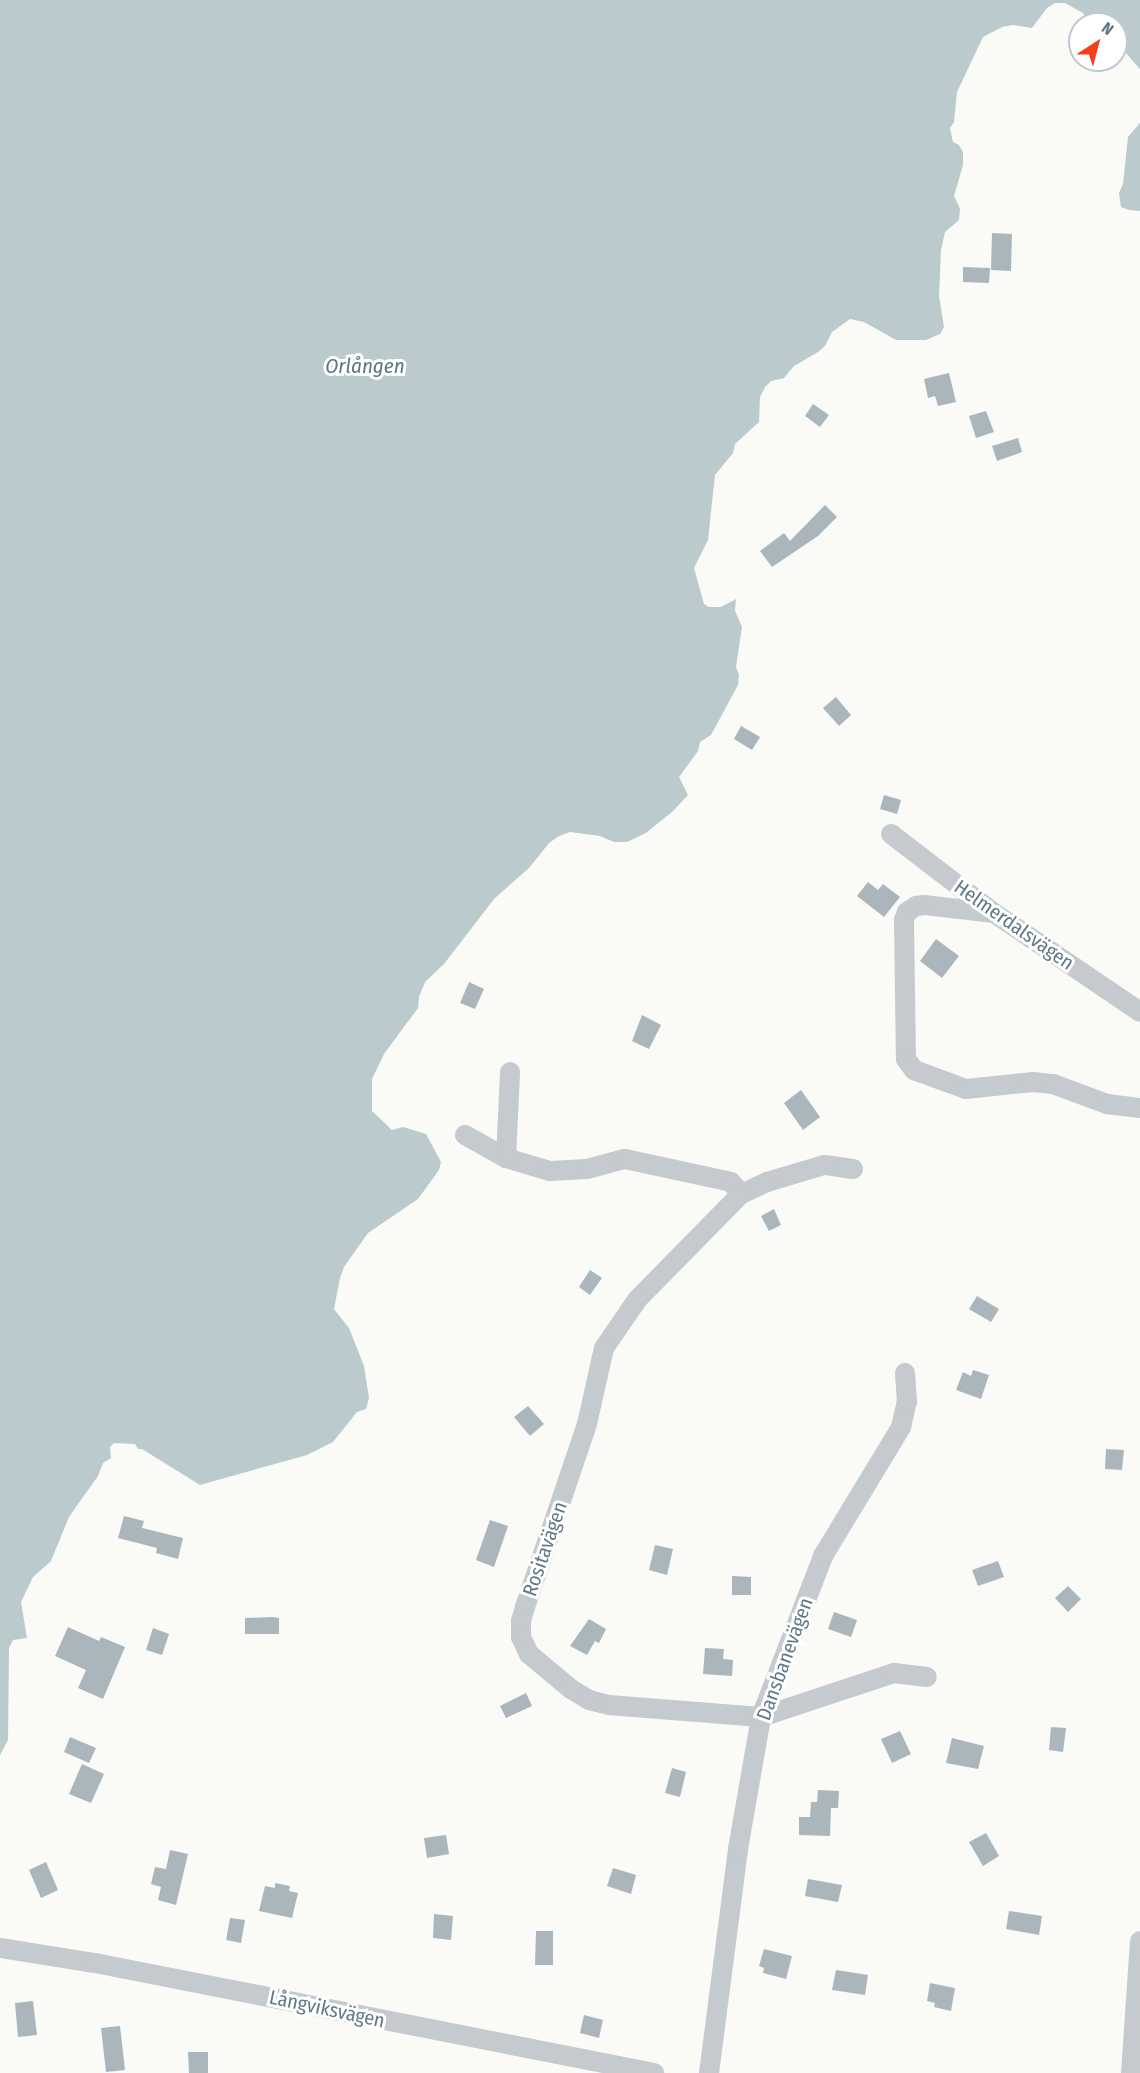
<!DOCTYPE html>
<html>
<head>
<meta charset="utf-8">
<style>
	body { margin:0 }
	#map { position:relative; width:1140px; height:2073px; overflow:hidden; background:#fafaf7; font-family:"Fira Sans Condensed",sans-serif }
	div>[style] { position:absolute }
	.water>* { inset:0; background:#bbcacd }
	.building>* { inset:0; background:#abb6bc }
	.minor>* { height:20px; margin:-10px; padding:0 10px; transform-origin:10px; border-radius:10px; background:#c4cacd }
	span { translate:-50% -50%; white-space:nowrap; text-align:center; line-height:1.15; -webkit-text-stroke:6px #fff; paint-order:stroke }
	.street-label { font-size:20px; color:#617886 }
	.water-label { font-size:21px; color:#5d787e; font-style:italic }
	.north { position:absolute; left:1068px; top:12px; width:60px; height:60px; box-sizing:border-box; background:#fff; border:2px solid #c0c9cf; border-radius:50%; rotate:36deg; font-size:16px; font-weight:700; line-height:24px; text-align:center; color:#617886 }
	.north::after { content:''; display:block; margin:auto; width:21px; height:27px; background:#f63e1b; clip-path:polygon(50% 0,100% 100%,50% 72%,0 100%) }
</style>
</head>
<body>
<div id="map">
	<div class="water">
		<div style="clip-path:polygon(0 0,1140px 0,1140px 69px,1116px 42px,1116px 24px,1091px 24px,1083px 13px,1065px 3px,1055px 3px,1047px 8px,1032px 28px,1013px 25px,1002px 27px,983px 37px,957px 92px,954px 122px,950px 128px,953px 142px,959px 145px,963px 152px,963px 165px,954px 196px,960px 209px,959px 220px,945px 232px,941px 250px,939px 296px,944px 327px,940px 334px,926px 340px,896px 340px,864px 322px,850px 319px,832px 332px,825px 346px,818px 352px,794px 366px,784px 378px,771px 381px,765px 387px,760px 397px,759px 422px,735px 444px,733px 453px,715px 475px,708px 540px,694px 568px,704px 604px,709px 607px,721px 607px,736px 599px,735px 611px,742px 627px,736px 667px,739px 675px,738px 685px,711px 735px,700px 742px,698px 751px,679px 777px,688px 795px,673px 811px,646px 833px,627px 842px,614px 842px,600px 836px,570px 832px,559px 836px,549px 843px,529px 868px,494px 899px,444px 964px,425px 982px,419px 997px,418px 1008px,384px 1054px,372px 1079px,372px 1111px,392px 1130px,403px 1127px,426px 1134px,441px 1162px,439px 1170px,418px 1199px,368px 1233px,344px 1267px,340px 1278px,334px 1309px,349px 1328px,364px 1366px,369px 1398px,366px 1409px,357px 1412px,333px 1442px,307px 1455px,200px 1485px,142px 1449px,138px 1449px,135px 1444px,114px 1443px,110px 1447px,111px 1458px,103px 1463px,98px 1476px,69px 1517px,51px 1561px,33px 1577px,21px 1602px,27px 1638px,13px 1640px,9px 1648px,8px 1740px,0 1755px)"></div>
		<div style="clip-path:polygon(1140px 123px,1140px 211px,1129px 210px,1121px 207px,1119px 193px,1123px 184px,1128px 137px)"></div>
	</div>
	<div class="building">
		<div style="clip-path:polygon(992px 233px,1012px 234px,1011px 271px,991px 270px)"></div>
		<div style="clip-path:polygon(963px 267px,990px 268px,989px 283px,963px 282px)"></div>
		<div style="clip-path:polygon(949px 373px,956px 402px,938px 406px,935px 396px,928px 398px,924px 379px)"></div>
		<div style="clip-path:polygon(813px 404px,829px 415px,820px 427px,805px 416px)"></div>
		<div style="clip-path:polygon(986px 411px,994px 432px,976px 438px,969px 416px)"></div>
		<div style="clip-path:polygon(1018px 438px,1022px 452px,997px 461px,992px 446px)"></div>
		<div style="clip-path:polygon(825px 505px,837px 517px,818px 536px,772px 567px,760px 551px,784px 533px,790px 541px)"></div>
		<div style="clip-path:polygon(836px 697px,851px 715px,839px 726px,823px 708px)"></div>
		<div style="clip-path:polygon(741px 726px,760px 737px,752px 750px,734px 739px)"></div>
		<div style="clip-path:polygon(884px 795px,901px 800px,897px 814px,880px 809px)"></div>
		<div style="clip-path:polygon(868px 882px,878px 890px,883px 884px,900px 897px,884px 917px,857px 896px)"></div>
		<div style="clip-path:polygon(936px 939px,959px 956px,942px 978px,920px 961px)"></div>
		<div style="clip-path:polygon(469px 982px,484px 989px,475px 1009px,460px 1003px)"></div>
		<div style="clip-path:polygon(642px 1015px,661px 1025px,649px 1049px,632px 1041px)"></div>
		<div style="clip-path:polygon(801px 1090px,820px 1117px,803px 1130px,784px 1103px)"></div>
		<div style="clip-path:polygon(774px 1209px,781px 1225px,769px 1231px,761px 1216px)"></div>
		<div style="clip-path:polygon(590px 1270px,602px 1278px,590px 1295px,579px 1287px)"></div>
		<div style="clip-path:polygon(977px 1296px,999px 1309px,991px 1322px,969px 1309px)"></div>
		<div style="clip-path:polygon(973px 1370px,989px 1375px,981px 1399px,956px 1390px,963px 1372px,971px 1376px)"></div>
		<div style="clip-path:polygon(528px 1406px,544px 1424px,530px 1436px,514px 1417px)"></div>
		<div style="clip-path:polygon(1106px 1449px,1124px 1450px,1122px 1470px,1105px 1469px)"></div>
		<div style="clip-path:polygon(124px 1516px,144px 1521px,142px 1528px,183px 1538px,178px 1559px,156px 1553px,157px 1548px,118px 1538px)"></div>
		<div style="clip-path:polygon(490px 1520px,508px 1526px,494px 1567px,476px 1560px)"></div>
		<div style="clip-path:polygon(655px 1545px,673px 1549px,667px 1575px,649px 1570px)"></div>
		<div style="clip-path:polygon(998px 1561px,1004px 1577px,978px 1586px,972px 1570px)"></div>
		<div style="clip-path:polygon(732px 1576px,751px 1577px,751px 1595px,732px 1595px)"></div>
		<div style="clip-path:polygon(1068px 1586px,1081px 1599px,1068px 1612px,1055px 1598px)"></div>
		<div style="clip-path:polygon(834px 1612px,857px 1620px,851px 1637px,828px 1629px)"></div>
		<div style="clip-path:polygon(272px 1617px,279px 1618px,279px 1634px,245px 1634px,245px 1618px)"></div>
		<div style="clip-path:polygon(589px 1619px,606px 1629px,599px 1643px,595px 1641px,587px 1655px,570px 1646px)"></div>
		<div style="clip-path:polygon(68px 1627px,99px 1641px,101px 1637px,125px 1647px,103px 1699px,78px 1688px,86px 1670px,55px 1656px)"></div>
		<div style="clip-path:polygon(153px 1628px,169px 1634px,162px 1655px,146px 1650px)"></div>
		<div style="clip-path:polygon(705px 1648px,724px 1649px,723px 1659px,733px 1660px,732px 1676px,703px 1674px)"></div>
		<div style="clip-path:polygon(526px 1693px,532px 1706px,506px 1718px,500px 1706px)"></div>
		<div style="clip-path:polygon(1051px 1727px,1066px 1728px,1063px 1752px,1049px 1750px)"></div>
		<div style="clip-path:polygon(900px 1731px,911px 1754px,892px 1763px,881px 1739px)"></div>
		<div style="clip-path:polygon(70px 1737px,96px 1748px,89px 1763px,64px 1752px)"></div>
		<div style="clip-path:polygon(952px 1738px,984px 1746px,978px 1769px,946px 1763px)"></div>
		<div style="clip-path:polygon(82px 1764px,104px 1774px,91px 1803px,69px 1794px)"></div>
		<div style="clip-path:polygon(672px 1768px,686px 1772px,680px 1797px,665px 1793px)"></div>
		<div style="clip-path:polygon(818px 1790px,839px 1791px,838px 1808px,831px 1808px,830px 1836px,799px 1835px,799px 1817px,810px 1817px,811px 1802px,817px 1802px)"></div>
		<div style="clip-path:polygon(986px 1833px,999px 1856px,983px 1866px,969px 1842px)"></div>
		<div style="clip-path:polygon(446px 1835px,449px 1854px,427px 1858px,424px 1838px)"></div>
		<div style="clip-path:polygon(170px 1850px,188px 1854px,176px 1905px,158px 1900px,161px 1887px,151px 1884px,155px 1867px,166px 1869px)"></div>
		<div style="clip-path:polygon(46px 1862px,58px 1890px,41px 1898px,29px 1870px)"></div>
		<div style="clip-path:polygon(613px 1868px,636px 1875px,631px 1894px,607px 1886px)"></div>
		<div style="clip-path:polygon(808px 1879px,842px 1885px,838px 1902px,805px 1896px)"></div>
		<div style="clip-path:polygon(275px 1883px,290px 1886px,289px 1891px,298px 1893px,292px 1918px,259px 1911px,265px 1886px,275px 1888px)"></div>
		<div style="clip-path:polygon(1009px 1911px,1042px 1916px,1039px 1935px,1006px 1929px)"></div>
		<div style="clip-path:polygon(434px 1914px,453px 1916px,451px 1940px,433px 1938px)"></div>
		<div style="clip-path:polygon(230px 1918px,245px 1920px,241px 1943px,226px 1940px)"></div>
		<div style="clip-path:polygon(536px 1931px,553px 1931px,553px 1965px,535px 1965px)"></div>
		<div style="clip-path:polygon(764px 1949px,792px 1956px,786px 1979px,763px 1973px,764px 1968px,759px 1966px)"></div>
		<div style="clip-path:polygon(836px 1970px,868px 1975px,865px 1995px,832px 1990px)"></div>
		<div style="clip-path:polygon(930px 1983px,955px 1988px,951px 2011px,934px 2007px,935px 2003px,927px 2001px)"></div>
		<div style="clip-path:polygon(33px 2001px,37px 2035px,18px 2037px,15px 2003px)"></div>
		<div style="clip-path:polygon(584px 2015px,603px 2020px,599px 2038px,580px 2033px)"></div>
		<div style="clip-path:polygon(120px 2026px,125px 2070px,106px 2072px,101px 2028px)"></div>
		<div style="clip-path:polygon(188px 2052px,208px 2052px,208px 2073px,189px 2073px)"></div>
	</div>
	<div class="minor">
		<div style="left:891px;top:834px;width:130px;rotate:37.5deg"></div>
		<div style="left:994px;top:913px;width:176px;rotate:34.1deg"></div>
		<div style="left:994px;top:913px;width:69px;rotate:-173.4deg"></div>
		<div style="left:925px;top:905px;width:9px;rotate:174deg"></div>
		<div style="left:916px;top:906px;width:11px;rotate:146deg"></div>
		<div style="left:907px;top:912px;width:9px;rotate:111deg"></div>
		<div style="left:904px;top:920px;width:139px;rotate:89.2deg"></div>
		<div style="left:906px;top:1059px;width:14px;rotate:54deg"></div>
		<div style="left:914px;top:1070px;width:55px;rotate:20.1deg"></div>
		<div style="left:966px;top:1089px;width:67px;rotate:-6deg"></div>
		<div style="left:1033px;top:1082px;width:20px;rotate:6deg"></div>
		<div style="left:1053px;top:1084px;width:58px;rotate:20.3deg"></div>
		<div style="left:1107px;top:1104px;width:33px;rotate:7deg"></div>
		<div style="left:465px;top:1135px;width:47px;rotate:29.3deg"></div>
		<div style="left:506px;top:1158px;width:46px;rotate:16.5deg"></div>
		<div style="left:550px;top:1171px;width:37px;rotate:-3deg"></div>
		<div style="left:587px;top:1169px;width:39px;rotate:-15deg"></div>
		<div style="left:625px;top:1159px;width:108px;rotate:12.2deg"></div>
		<div style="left:731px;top:1182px;width:16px;rotate:50deg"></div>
		<div style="left:506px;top:1158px;width:86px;rotate:-87.3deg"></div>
		<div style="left:853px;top:1169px;width:29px;rotate:-172deg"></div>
		<div style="left:824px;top:1165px;width:59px;rotate:163.4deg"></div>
		<div style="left:767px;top:1182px;width:29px;rotate:155deg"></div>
		<div style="left:741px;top:1194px;width:148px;rotate:134.5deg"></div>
		<div style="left:637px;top:1300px;width:58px;rotate:124.5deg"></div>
		<div style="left:604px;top:1348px;width:78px;rotate:102.6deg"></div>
		<div style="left:587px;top:1424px;width:193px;rotate:108.7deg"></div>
		<div style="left:525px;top:1607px;width:15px;rotate:106deg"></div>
		<div style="left:521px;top:1621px;width:16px;rotate:90deg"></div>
		<div style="left:521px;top:1637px;width:19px;rotate:65deg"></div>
		<div style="left:529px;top:1654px;width:55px;rotate:39.8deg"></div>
		<div style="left:571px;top:1689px;width:21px;rotate:31deg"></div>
		<div style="left:589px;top:1700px;width:21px;rotate:14deg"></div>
		<div style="left:609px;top:1705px;width:152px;rotate:4.5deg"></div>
		<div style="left:761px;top:1717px;width:140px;rotate:-18.3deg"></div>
		<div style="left:894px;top:1673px;width:33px;rotate:7deg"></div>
		<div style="left:0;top:1948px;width:96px;rotate:9deg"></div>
		<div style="left:95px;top:1963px;width:570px;rotate:11.13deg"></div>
		<div style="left:709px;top:2073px;width:226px;rotate:-82.6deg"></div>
		<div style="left:738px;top:1849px;width:134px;rotate:-80.1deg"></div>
		<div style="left:761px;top:1717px;width:173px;rotate:-68.9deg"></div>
		<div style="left:823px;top:1556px;width:151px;rotate:-58.8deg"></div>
		<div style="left:901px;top:1427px;width:26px;rotate:-77deg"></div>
		<div style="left:907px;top:1402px;width:29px;rotate:-94deg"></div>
		<div style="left:1131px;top:2073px;width:132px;rotate:-86.1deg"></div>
	</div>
	<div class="street-label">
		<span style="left:1014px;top:925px;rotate:35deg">Helmerdalsvägen</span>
		<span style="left:545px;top:1549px;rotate:-71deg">Rositavägen</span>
		<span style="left:785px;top:1659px;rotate:-70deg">Dansbanevägen</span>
		<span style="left:327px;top:2009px;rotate:12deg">Långviksvägen</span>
	</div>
	<div class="water-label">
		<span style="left:365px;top:366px">Orlången</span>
	</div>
	<div class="north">N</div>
</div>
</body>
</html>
